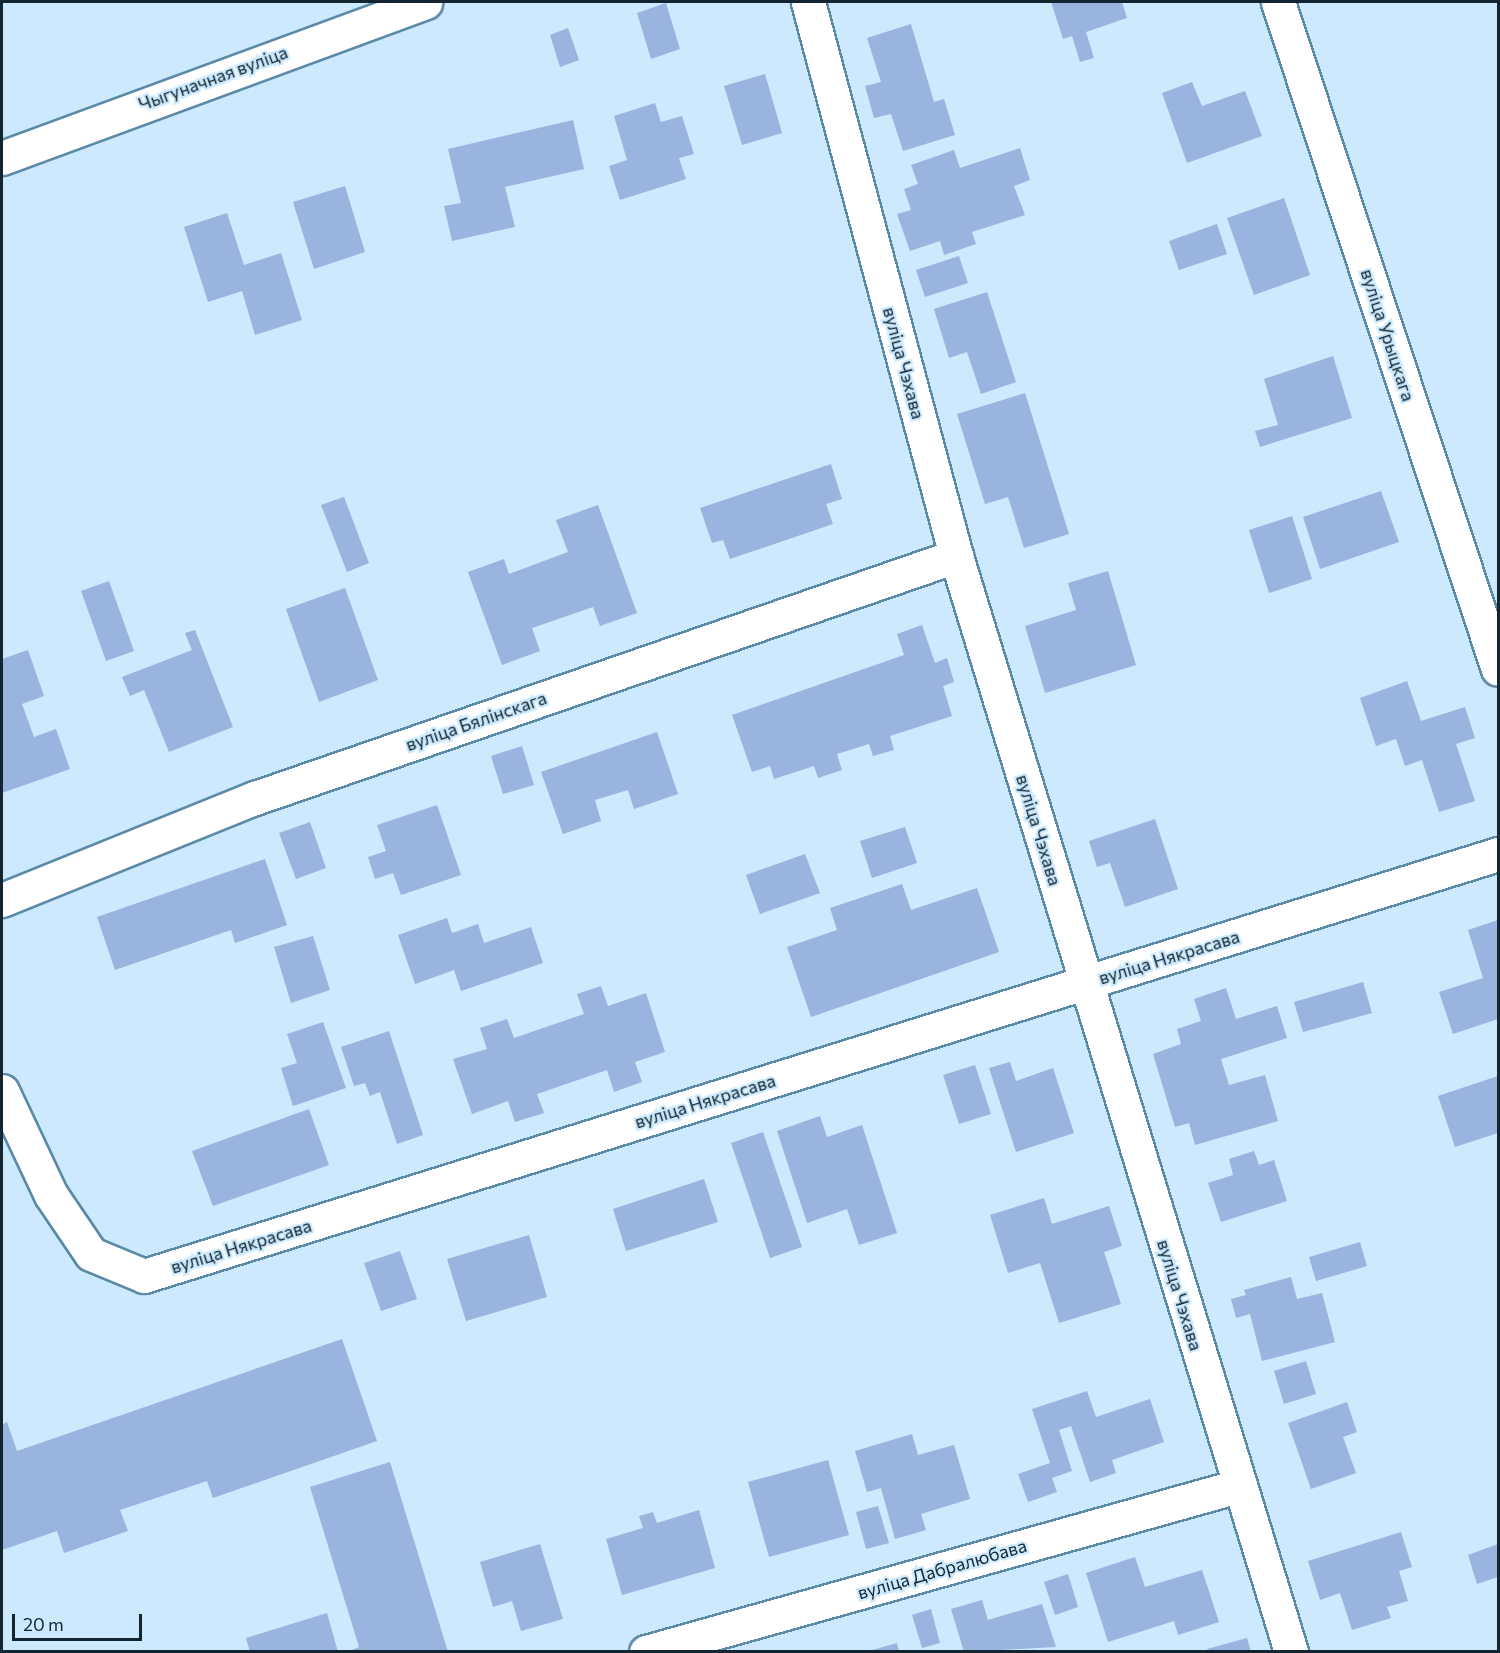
<!DOCTYPE html>
<html>
<head>
<meta charset="utf-8">
<style>
	body { margin:0 }
	#map { position:relative; width:1500px; height:1653px; overflow:hidden; background:#cce9fd; font-family:Commissioner,sans-serif }
	div>[style] { position:absolute }
	.building>* { inset:0; background:#98b4df }
	.roads { filter:drop-shadow(2px 0 #5b89a8) drop-shadow(-2px 0 #5b89a8) drop-shadow(0 2px #5b89a8) drop-shadow(0 -2px #5b89a8) }
	.minor>* { height:33px; margin:-16.5px; padding:0 16.5px; transform-origin:16.5px; border-radius:16.5px; background:#fff }
	span { translate:-50% -50%; white-space:nowrap; text-align:center; line-height:1.15; -webkit-text-stroke:4.5px #cce9fd; paint-order:stroke }
	.street-label { font-size:18px; color:#122531 }
	.frame { position:absolute; inset:0; border:3px solid #122531; pointer-events:none }
	.scale { position:absolute; left:12px; top:1614px; width:130px; height:27px; box-sizing:border-box; border:3px solid #122531; border-top:0; padding-left:8px; font-size:18px; line-height:21px; white-space:nowrap; color:#122531; -webkit-text-stroke:4px #cce9fd; paint-order:stroke }
</style>
</head>
<body>
<div id="map">
	<div class="building">
		<div style="clip-path:polygon(1051px 2px,1122px 2px,1127px 18px,1086px 32px,1094px 58px,1080px 62px,1072px 36px,1063px 39px)"></div>
		<div style="clip-path:polygon(666px 3px,680px 49px,651px 59px,637px 13px)"></div>
		<div style="clip-path:polygon(911px 24px,934px 102px,944px 99px,955px 135px,903px 151px,891px 114px,874px 118px,865px 86px,881px 82px,867px 38px)"></div>
		<div style="clip-path:polygon(568px 28px,579px 60px,560px 67px,550px 35px)"></div>
		<div style="clip-path:polygon(765px 74px,782px 133px,742px 145px,724px 86px)"></div>
		<div style="clip-path:polygon(1192px 82px,1202px 106px,1245px 91px,1262px 136px,1187px 163px,1162px 93px)"></div>
		<div style="clip-path:polygon(655px 103px,661px 122px,682px 116px,694px 154px,679px 158px,686px 179px,620px 200px,609px 166px,627px 160px,614px 116px)"></div>
		<div style="clip-path:polygon(573px 120px,584px 169px,505px 187px,515px 227px,452px 241px,444px 206px,461px 203px,448px 149px)"></div>
		<div style="clip-path:polygon(1020px 148px,1030px 180px,1014px 186px,1025px 215px,972px 232px,976px 244px,944px 255px,940px 241px,910px 251px,897px 214px,911px 210px,904px 189px,918px 184px,911px 165px,954px 150px,960px 168px)"></div>
		<div style="clip-path:polygon(345px 186px,365px 252px,314px 269px,293px 202px)"></div>
		<div style="clip-path:polygon(1284px 198px,1310px 275px,1254px 295px,1227px 218px)"></div>
		<div style="clip-path:polygon(227px 213px,244px 265px,281px 253px,302px 320px,255px 335px,242px 291px,208px 302px,184px 227px)"></div>
		<div style="clip-path:polygon(1217px 224px,1227px 254px,1179px 270px,1169px 241px)"></div>
		<div style="clip-path:polygon(959px 256px,968px 283px,925px 297px,916px 270px)"></div>
		<div style="clip-path:polygon(987px 292px,1016px 382px,981px 394px,967px 352px,949px 358px,934px 309px)"></div>
		<div style="clip-path:polygon(1333px 356px,1352px 418px,1260px 447px,1255px 431px,1278px 425px,1264px 379px)"></div>
		<div style="clip-path:polygon(1025px 393px,1069px 534px,1024px 548px,1008px 497px,985px 504px,957px 414px)"></div>
		<div style="clip-path:polygon(831px 464px,842px 499px,826px 504px,833px 524px,730px 559px,723px 540px,712px 543px,700px 508px)"></div>
		<div style="clip-path:polygon(1381px 491px,1399px 542px,1320px 569px,1303px 517px)"></div>
		<div style="clip-path:polygon(344px 497px,369px 563px,347px 572px,321px 505px)"></div>
		<div style="clip-path:polygon(598px 505px,637px 613px,600px 626px,593px 607px,532px 628px,540px 651px,502px 665px,468px 572px,504px 559px,509px 574px,568px 552px,556px 520px)"></div>
		<div style="clip-path:polygon(1292px 516px,1312px 579px,1269px 593px,1249px 530px)"></div>
		<div style="clip-path:polygon(1108px 571px,1136px 665px,1045px 693px,1025px 626px,1076px 610px,1068px 583px)"></div>
		<div style="clip-path:polygon(109px 581px,134px 651px,106px 661px,81px 591px)"></div>
		<div style="clip-path:polygon(345px 588px,378px 680px,319px 702px,286px 609px)"></div>
		<div style="clip-path:polygon(922px 625px,935px 663px,947px 658px,954px 682px,943px 686px,952px 716px,890px 736px,894px 750px,873px 756px,869px 744px,837px 754px,842px 770px,818px 778px,814px 766px,774px 779px,770px 766px,752px 772px,732px 715px,904px 655px,897px 634px)"></div>
		<div style="clip-path:polygon(195px 630px,233px 727px,169px 752px,144px 690px,130px 696px,122px 677px,192px 650px,185px 633px)"></div>
		<div style="clip-path:polygon(28px 650px,44px 696px,22px 704px,34px 737px,56px 729px,70px 769px,2px 793px,2px 659px)"></div>
		<div style="clip-path:polygon(1407px 681px,1421px 721px,1465px 707px,1475px 738px,1456px 744px,1475px 801px,1439px 812px,1422px 760px,1405px 766px,1396px 739px,1376px 746px,1360px 698px)"></div>
		<div style="clip-path:polygon(657px 732px,678px 794px,634px 809px,628px 790px,595px 800px,601px 821px,563px 834px,541px 772px)"></div>
		<div style="clip-path:polygon(522px 746px,534px 785px,503px 794px,491px 756px)"></div>
		<div style="clip-path:polygon(437px 805px,461px 875px,401px 895px,393px 873px,375px 879px,368px 857px,386px 851px,377px 825px)"></div>
		<div style="clip-path:polygon(1155px 819px,1178px 889px,1125px 907px,1110px 863px,1097px 867px,1089px 841px)"></div>
		<div style="clip-path:polygon(310px 822px,326px 868px,296px 879px,279px 833px)"></div>
		<div style="clip-path:polygon(905px 827px,917px 863px,872px 878px,860px 841px)"></div>
		<div style="clip-path:polygon(805px 854px,820px 893px,760px 914px,746px 875px)"></div>
		<div style="clip-path:polygon(265px 859px,287px 925px,235px 943px,231px 930px,115px 970px,97px 917px)"></div>
		<div style="clip-path:polygon(902px 884px,911px 910px,977px 888px,999px 952px,811px 1017px,787px 947px,837px 930px,830px 908px)"></div>
		<div style="clip-path:polygon(447px 918px,452px 933px,478px 924px,484px 943px,531px 927px,543px 963px,461px 991px,454px 970px,415px 984px,398px 935px)"></div>
		<div style="clip-path:polygon(1498px 920px,1498px 1019px,1453px 1034px,1439px 992px,1483px 978px,1468px 930px)"></div>
		<div style="clip-path:polygon(313px 936px,330px 990px,291px 1003px,274px 947px)"></div>
		<div style="clip-path:polygon(1363px 982px,1372px 1013px,1303px 1032px,1294px 1002px)"></div>
		<div style="clip-path:polygon(601px 986px,608px 1006px,646px 993px,665px 1052px,635px 1062px,642px 1082px,614px 1092px,607px 1070px,537px 1094px,544px 1113px,515px 1122px,508px 1101px,472px 1114px,453px 1059px,487px 1049px,480px 1028px,507px 1019px,514px 1038px,584px 1014px,577px 994px)"></div>
		<div style="clip-path:polygon(1226px 988px,1236px 1019px,1277px 1006px,1287px 1038px,1221px 1059px,1229px 1085px,1265px 1075px,1278px 1121px,1195px 1145px,1189px 1123px,1175px 1127px,1153px 1054px,1181px 1044px,1177px 1029px,1201px 1021px,1194px 999px)"></div>
		<div style="clip-path:polygon(323px 1022px,346px 1088px,293px 1106px,281px 1068px,297px 1063px,287px 1034px)"></div>
		<div style="clip-path:polygon(389px 1031px,423px 1135px,397px 1144px,380px 1092px,370px 1096px,365px 1083px,354px 1086px,341px 1047px)"></div>
		<div style="clip-path:polygon(1010px 1062px,1016px 1081px,1053px 1068px,1074px 1133px,1016px 1152px,989px 1068px)"></div>
		<div style="clip-path:polygon(975px 1065px,991px 1114px,959px 1124px,943px 1075px)"></div>
		<div style="clip-path:polygon(1498px 1076px,1498px 1133px,1455px 1147px,1438px 1096px)"></div>
		<div style="clip-path:polygon(309px 1109px,329px 1165px,213px 1206px,192px 1151px)"></div>
		<div style="clip-path:polygon(820px 1116px,827px 1137px,862px 1125px,897px 1233px,859px 1245px,847px 1209px,807px 1223px,777px 1131px)"></div>
		<div style="clip-path:polygon(763px 1132px,802px 1247px,770px 1258px,731px 1143px)"></div>
		<div style="clip-path:polygon(1254px 1151px,1259px 1165px,1274px 1160px,1287px 1201px,1221px 1222px,1208px 1183px,1233px 1175px,1229px 1159px)"></div>
		<div style="clip-path:polygon(704px 1179px,718px 1222px,626px 1251px,613px 1209px)"></div>
		<div style="clip-path:polygon(1044px 1198px,1052px 1224px,1109px 1206px,1122px 1246px,1104px 1252px,1121px 1304px,1059px 1323px,1040px 1263px,1008px 1273px,990px 1215px)"></div>
		<div style="clip-path:polygon(529px 1235px,547px 1297px,466px 1321px,447px 1259px)"></div>
		<div style="clip-path:polygon(1360px 1242px,1367px 1266px,1316px 1281px,1309px 1257px)"></div>
		<div style="clip-path:polygon(400px 1251px,417px 1299px,381px 1311px,364px 1263px)"></div>
		<div style="clip-path:polygon(1291px 1277px,1297px 1299px,1322px 1293px,1335px 1342px,1262px 1361px,1250px 1314px,1236px 1318px,1231px 1299px,1246px 1295px,1244px 1290px)"></div>
		<div style="clip-path:polygon(342px 1339px,377px 1441px,213px 1498px,207px 1481px,120px 1510px,128px 1531px,64px 1553px,57px 1531px,2px 1550px,2px 1425px,7px 1422px,17px 1451px)"></div>
		<div style="clip-path:polygon(1306px 1361px,1316px 1394px,1284px 1404px,1274px 1371px)"></div>
		<div style="clip-path:polygon(1087px 1391px,1096px 1417px,1150px 1399px,1164px 1442px,1112px 1460px,1116px 1473px,1090px 1482px,1071px 1426px,1059px 1430px,1072px 1471px,1052px 1478px,1057px 1492px,1028px 1502px,1018px 1474px,1050px 1463px,1032px 1409px)"></div>
		<div style="clip-path:polygon(1347px 1402px,1357px 1432px,1343px 1437px,1356px 1473px,1311px 1489px,1288px 1423px)"></div>
		<div style="clip-path:polygon(912px 1434px,918px 1455px,954px 1445px,970px 1499px,921px 1514px,926px 1530px,895px 1539px,881px 1488px,867px 1492px,855px 1451px)"></div>
		<div style="clip-path:polygon(828px 1460px,849px 1535px,769px 1557px,748px 1482px)"></div>
		<div style="clip-path:polygon(390px 1462px,448px 1652px,347px 1652px,359px 1647px,310px 1487px)"></div>
		<div style="clip-path:polygon(878px 1506px,889px 1543px,866px 1549px,856px 1512px)"></div>
		<div style="clip-path:polygon(699px 1510px,715px 1568px,622px 1595px,606px 1539px,643px 1528px,639px 1516px,653px 1512px,657px 1523px)"></div>
		<div style="clip-path:polygon(1401px 1532px,1412px 1567px,1399px 1571px,1408px 1601px,1387px 1607px,1391px 1618px,1352px 1630px,1340px 1593px,1320px 1600px,1308px 1561px)"></div>
		<div style="clip-path:polygon(540px 1544px,563px 1619px,521px 1631px,512px 1601px,493px 1607px,480px 1562px)"></div>
		<div style="clip-path:polygon(1498px 1544px,1498px 1577px,1477px 1584px,1468px 1555px)"></div>
		<div style="clip-path:polygon(1135px 1557px,1145px 1587px,1202px 1570px,1219px 1622px,1178px 1635px,1174px 1621px,1108px 1642px,1086px 1573px)"></div>
		<div style="clip-path:polygon(1068px 1574px,1078px 1607px,1055px 1615px,1044px 1582px)"></div>
		<div style="clip-path:polygon(982px 1600px,988px 1620px,1042px 1604px,1056px 1647px,964px 1652px,951px 1609px)"></div>
		<div style="clip-path:polygon(931px 1609px,940px 1643px,922px 1648px,912px 1615px)"></div>
		<div style="clip-path:polygon(327px 1613px,338px 1652px,250px 1652px,246px 1638px)"></div>
		<div style="clip-path:polygon(1247px 1638px,1251px 1652px,1208px 1652px,1207px 1649px)"></div>
		<div style="clip-path:polygon(897px 1643px,899px 1652px,869px 1652px,869px 1651px)"></div>
	</div>
	<div class="roads">
		<div class="minor">
			<div style="left:808px;top:2px;width:573px;rotate:75.04deg"></div>
			<div style="left:956px;top:556px;width:1146px;rotate:73deg"></div>
			<div style="left:1278px;top:2px;width:702px;rotate:71.75deg"></div>
			<div style="left:2px;top:158px;width:451px;rotate:-20.2deg"></div>
			<div style="left:2px;top:900px;width:273px;rotate:-22deg"></div>
			<div style="left:255px;top:798px;width:742px;rotate:-19.05deg"></div>
			<div style="left:2px;top:1091px;width:115px;rotate:64.8deg"></div>
			<div style="left:51px;top:1195px;width:71px;rotate:55.9deg"></div>
			<div style="left:91px;top:1254px;width:57px;rotate:22.5deg"></div>
			<div style="left:144px;top:1276px;width:1418px;rotate:-17.31deg"></div>
			<div style="left:646px;top:1652px;width:615px;rotate:-15.66deg"></div>
		</div>
	</div>
	<div class="street-label">
		<span style="left:213px;top:78px;rotate:-20deg">Чыгуначная вуліца</span>
		<span style="left:1388px;top:335px;rotate:72deg">вуліца Урыцкага</span>
		<span style="left:904px;top:363px;rotate:75deg">вуліца Чэхава</span>
		<span style="left:476px;top:721px;rotate:-19deg">вуліца Бялінскага</span>
		<span style="left:1039px;top:830px;rotate:73deg">вуліца Чэхава</span>
		<span style="left:1169px;top:957px;rotate:-17deg">вуліца Някрасава</span>
		<span style="left:705px;top:1101px;rotate:-17deg">вуліца Някрасава</span>
		<span style="left:241px;top:1246px;rotate:-17deg">вуліца Някрасава</span>
		<span style="left:1180px;top:1295px;rotate:73deg">вуліца Чэхава</span>
		<span style="left:942px;top:1569px;rotate:-16deg">вуліца Дабралюбава</span>
	</div>
	<div class="frame"></div>
	<div class="scale">20 m</div>
</div>
</body>
</html>
